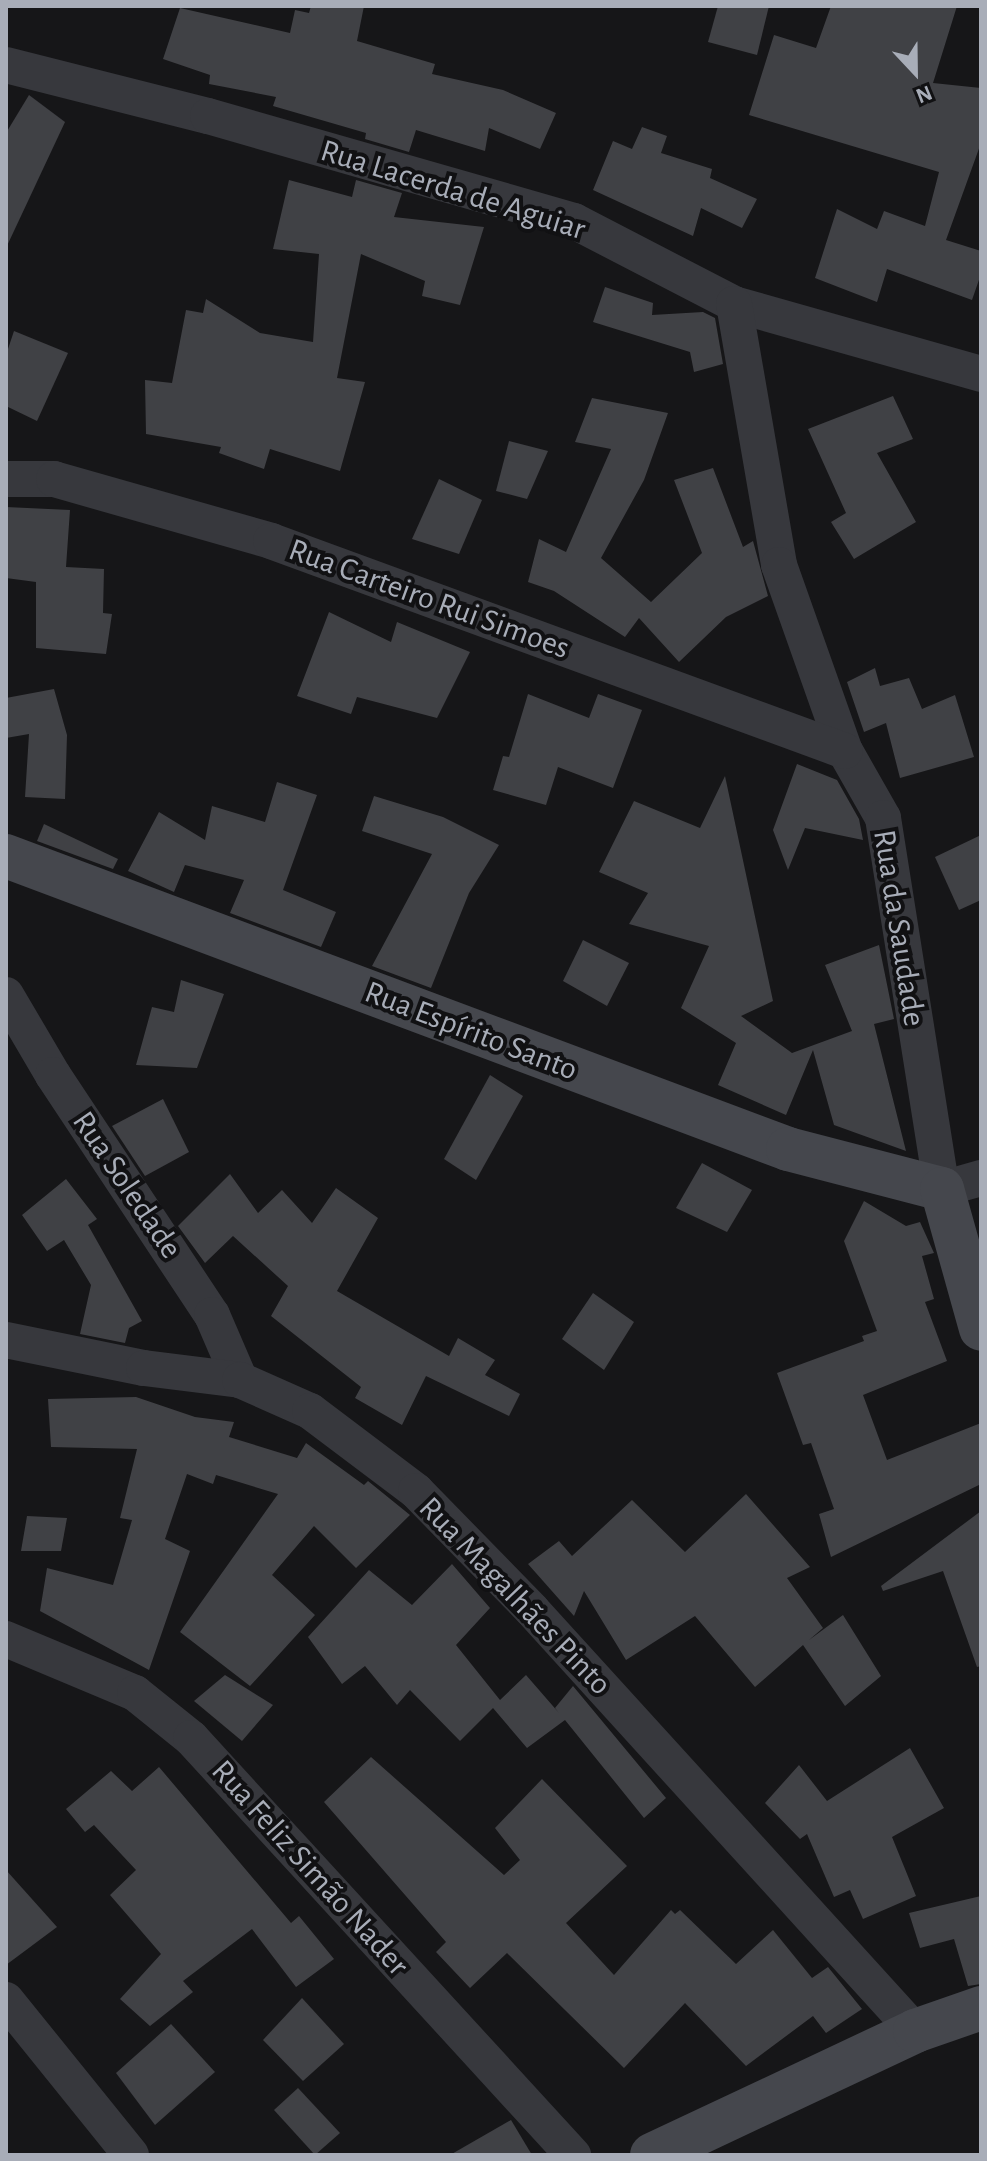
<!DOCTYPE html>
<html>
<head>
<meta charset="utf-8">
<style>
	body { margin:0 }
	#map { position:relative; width:987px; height:2161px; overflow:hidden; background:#161618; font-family:"Alegreya Sans",sans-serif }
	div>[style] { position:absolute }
	.building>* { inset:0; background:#404145 }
	.street>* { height:36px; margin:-18px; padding:0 18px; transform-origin:18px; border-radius:18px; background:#37383d }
	.secondary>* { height:44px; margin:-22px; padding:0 22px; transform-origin:22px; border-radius:22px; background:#45474d }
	span { translate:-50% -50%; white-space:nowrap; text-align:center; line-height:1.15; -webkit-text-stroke:8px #111113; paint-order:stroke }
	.street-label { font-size:32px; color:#a8adb8 }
	.frame { position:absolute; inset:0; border:8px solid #a8adb8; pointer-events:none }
	.north { position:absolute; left:875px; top:32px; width:80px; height:80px; -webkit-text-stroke:6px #111113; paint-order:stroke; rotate:158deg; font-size:22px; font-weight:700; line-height:32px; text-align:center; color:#a8adb8 }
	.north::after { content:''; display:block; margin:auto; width:28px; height:36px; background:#a8adb8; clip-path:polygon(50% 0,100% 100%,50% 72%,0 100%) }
</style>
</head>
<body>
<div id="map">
	<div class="building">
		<div style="clip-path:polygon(311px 6px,364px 6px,357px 41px,435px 64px,432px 74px,503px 90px,556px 113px,540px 149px,489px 128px,485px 151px,416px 130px,409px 152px,365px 139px,366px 133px,273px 106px,276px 97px,209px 84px,210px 75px,163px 59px,180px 8px,290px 33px,295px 10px,309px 13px)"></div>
		<div style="clip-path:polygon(718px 6px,769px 6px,757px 55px,708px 42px)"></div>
		<div style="clip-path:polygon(831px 6px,957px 6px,933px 83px,981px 88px,981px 143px,946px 240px,981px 251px,981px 274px,972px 300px,887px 269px,877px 302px,815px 278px,837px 209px,877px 229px,884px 211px,925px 226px,939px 172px,749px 115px,774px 35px,816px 48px)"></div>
		<div style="clip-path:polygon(29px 95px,65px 122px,6px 248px,6px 133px)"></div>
		<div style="clip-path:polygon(642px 127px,667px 136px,661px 153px,712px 169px,710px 178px,757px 199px,742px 228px,701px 208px,693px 236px,593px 190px,613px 141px,632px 149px)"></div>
		<div style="clip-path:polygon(289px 180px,352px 197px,356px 180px,402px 193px,394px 217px,484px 227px,460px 305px,422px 296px,425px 281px,361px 254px,337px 378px,365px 382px,340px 471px,270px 449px,264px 469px,219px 453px,221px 447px,146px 434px,145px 380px,172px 383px,186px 310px,203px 313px,206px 299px,260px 333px,313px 342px,319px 254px,273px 249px)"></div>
		<div style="clip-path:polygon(605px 287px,653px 303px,652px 315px,703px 312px,715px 318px,723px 364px,694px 372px,690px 352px,593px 322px)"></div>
		<div style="clip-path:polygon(14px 331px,68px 353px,37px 421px,6px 406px,6px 355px)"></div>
		<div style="clip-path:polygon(893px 396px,913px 439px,877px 453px,916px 522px,854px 559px,831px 522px,846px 513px,808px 429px)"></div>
		<div style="clip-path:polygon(592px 398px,668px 413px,644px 480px,601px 558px,651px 602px,702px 553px,674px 480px,713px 468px,743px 547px,753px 541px,768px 596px,726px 617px,679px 662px,639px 618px,625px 637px,554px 591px,528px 582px,539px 539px,566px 552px,611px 449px,575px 442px)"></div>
		<div style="clip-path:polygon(509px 441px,548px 451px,527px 499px,496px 491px)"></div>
		<div style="clip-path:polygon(439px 479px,482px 500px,459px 554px,412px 539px)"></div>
		<div style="clip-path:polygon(6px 507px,70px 510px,66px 567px,104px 569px,103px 613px,112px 614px,106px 654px,36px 648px,36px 582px,6px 578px)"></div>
		<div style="clip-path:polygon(329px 612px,391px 642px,397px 622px,470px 652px,437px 718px,357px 697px,351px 714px,297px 696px)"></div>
		<div style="clip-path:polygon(875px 668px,880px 686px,909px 678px,922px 709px,955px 695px,974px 757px,900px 778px,886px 723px,864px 732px,847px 682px)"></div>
		<div style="clip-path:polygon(54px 689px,67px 735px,65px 799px,25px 797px,29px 734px,6px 738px,6px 698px)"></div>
		<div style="clip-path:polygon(528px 694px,589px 718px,598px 694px,642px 710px,613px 788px,558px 767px,546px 805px,493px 790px,503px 756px,509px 757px)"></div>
		<div style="clip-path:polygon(797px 764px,837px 780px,859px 819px,863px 840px,805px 828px,788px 870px,773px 830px)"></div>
		<div style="clip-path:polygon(725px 776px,773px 1001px,741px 1016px,792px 1053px,852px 1031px,825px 965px,879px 945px,894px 1019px,874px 1024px,906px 1151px,834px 1125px,813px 1050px,786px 1115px,718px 1085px,736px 1043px,681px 1008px,709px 946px,629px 924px,648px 893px,599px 872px,634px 801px,700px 828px)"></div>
		<div style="clip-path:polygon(277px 782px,317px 795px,283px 890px,336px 912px,321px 947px,230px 913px,244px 880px,185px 865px,174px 892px,128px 871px,159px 812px,205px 840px,212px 806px,265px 822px)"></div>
		<div style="clip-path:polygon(374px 796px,443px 817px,499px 845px,469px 893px,431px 988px,372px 966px,432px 854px,362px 831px)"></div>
		<div style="clip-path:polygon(44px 824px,118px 859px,113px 869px,37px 841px)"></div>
		<div style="clip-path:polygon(981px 835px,981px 900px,959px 910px,935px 857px)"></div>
		<div style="clip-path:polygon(583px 940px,629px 963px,607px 1006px,563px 981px)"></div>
		<div style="clip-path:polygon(181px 980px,224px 994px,197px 1068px,136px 1065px,152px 1007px,174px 1012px)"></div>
		<div style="clip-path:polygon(490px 1075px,523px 1096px,476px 1180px,444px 1159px)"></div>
		<div style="clip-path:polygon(163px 1099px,189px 1152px,145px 1176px,112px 1126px)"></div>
		<div style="clip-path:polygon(702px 1163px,752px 1190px,727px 1232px,676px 1208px)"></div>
		<div style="clip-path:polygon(230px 1174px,258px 1213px,282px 1190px,312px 1223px,336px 1188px,378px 1218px,337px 1291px,449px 1356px,458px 1338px,495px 1360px,485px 1375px,520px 1394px,509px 1416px,426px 1376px,402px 1425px,355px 1398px,361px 1387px,271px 1316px,288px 1286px,233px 1236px,205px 1263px,178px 1226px)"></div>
		<div style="clip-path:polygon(66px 1179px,97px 1219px,88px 1225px,142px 1321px,129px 1328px,125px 1343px,80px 1334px,91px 1285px,64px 1240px,47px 1251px,22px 1215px)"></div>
		<div style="clip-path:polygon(864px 1201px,906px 1226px,920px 1222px,934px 1253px,922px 1256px,934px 1299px,925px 1302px,947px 1361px,863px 1395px,887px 1460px,981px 1423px,981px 1484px,831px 1557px,819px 1514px,834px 1509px,811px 1443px,803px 1445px,777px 1373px,864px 1341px,862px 1336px,877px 1331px,844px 1241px)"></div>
		<div style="clip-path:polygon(593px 1293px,634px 1322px,604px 1370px,562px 1339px)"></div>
		<div style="clip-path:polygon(136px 1397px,195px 1417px,234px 1422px,229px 1437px,297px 1458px,306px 1443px,364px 1485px,368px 1481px,410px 1515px,356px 1568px,314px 1526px,272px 1575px,315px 1615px,250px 1686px,180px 1632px,278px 1494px,216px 1475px,213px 1484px,187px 1474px,165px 1539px,190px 1551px,149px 1670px,40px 1611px,47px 1568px,113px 1585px,132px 1520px,120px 1518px,137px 1449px,51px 1447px,48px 1399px)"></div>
		<div style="clip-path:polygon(746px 1494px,810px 1567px,787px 1578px,823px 1628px,809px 1640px,843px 1615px,881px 1676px,845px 1706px,803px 1645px,755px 1687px,695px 1616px,626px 1660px,584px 1591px,574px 1616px,528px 1564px,559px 1541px,572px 1556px,632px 1500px,685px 1552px)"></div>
		<div style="clip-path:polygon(981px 1511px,981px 1666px,977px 1667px,943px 1571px,883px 1591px,881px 1586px)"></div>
		<div style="clip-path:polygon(27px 1516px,67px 1518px,61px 1551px,21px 1551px)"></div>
		<div style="clip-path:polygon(452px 1564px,490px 1608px,456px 1645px,500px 1700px,526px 1675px,559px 1713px,555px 1708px,573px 1686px,666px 1798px,644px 1818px,565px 1720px,527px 1748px,493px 1708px,460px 1741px,410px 1690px,397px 1705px,365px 1666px,342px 1684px,308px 1637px,369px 1570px,412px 1605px)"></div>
		<div style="clip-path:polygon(225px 1675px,273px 1705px,242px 1741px,194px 1701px)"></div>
		<div style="clip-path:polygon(910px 1748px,944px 1808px,892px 1837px,916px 1896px,863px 1919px,850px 1890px,834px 1897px,807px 1834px,800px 1839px,765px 1803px,799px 1765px,827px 1801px)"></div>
		<div style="clip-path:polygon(371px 1757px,504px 1875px,520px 1860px,495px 1828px,542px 1779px,627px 1866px,566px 1923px,614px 1975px,671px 1910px,675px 1914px,680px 1910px,736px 1964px,773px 1930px,812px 1978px,828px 1967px,862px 2009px,826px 2033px,813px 2016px,746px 2066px,685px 2003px,624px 2068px,507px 1953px,470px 1988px,436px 1952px,446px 1942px,324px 1802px)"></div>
		<div style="clip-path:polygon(159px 1767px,291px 1923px,299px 1916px,334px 1959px,296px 1987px,252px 1929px,183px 1981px,193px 1992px,150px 2026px,120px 1999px,161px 1954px,110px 1895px,136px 1870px,94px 1825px,85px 1832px,66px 1809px,111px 1771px,132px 1791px)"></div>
		<div style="clip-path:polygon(6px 1870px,57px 1927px,6px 1965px)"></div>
		<div style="clip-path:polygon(981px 1896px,981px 1984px,968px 1986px,954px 1939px,920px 1948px,909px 1913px)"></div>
		<div style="clip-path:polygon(302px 1998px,344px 2044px,303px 2081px,263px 2040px)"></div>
		<div style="clip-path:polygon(171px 2024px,215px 2072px,155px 2125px,116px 2073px)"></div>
		<div style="clip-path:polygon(298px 2088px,340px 2133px,315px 2155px,274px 2110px)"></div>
		<div style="clip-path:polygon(511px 2120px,532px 2155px,450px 2155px)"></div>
	</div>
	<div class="street">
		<div style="left:6px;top:65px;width:208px;rotate:14.2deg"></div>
		<div style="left:208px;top:116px;width:381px;rotate:16deg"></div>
		<div style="left:574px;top:221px;width:180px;rotate:27.4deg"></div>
		<div style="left:734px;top:304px;width:257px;rotate:15.8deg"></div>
		<div style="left:734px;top:304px;width:265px;rotate:80.2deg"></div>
		<div style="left:779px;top:565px;width:197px;rotate:70.5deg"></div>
		<div style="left:845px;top:751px;width:77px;rotate:60.4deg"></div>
		<div style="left:883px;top:818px;width:376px;rotate:81deg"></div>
		<div style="left:942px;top:1189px;width:41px;rotate:-15.8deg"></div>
		<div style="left:6px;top:479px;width:48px"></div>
		<div style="left:54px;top:479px;width:226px;rotate:15.9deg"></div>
		<div style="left:271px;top:541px;width:611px;rotate:20.1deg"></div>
		<div style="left:6px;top:995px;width:93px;rotate:59.6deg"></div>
		<div style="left:53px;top:1075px;width:288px;rotate:56.5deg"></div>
		<div style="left:212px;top:1315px;width:71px;rotate:66.7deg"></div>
		<div style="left:6px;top:1340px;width:141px;rotate:11.5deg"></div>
		<div style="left:144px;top:1368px;width:97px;rotate:7.1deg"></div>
		<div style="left:240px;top:1380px;width:77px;rotate:23.9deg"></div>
		<div style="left:310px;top:1411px;width:133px;rotate:37deg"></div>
		<div style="left:416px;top:1491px;width:166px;rotate:45.7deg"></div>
		<div style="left:532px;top:1610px;width:569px;rotate:47.71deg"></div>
		<div style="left:6px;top:1639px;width:140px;rotate:22.7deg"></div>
		<div style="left:135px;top:1693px;width:72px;rotate:38.8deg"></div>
		<div style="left:191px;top:1738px;width:566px;rotate:47.51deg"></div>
		<div style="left:6px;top:2000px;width:199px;rotate:51.1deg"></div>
	</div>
	<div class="secondary">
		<div style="left:6px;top:856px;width:835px;rotate:20.54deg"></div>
		<div style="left:788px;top:1149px;width:159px;rotate:14.6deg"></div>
		<div style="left:942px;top:1189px;width:145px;rotate:74.4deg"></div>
		<div style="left:652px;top:2155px;width:291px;rotate:-25.2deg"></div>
		<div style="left:915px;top:2031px;width:70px;rotate:-19.2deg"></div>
	</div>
	<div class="street-label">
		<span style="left:453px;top:190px;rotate:17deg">Rua Lacerda de Aguiar</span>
		<span style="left:429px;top:599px;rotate:20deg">Rua Carteiro Rui Simoes</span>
		<span style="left:899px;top:928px;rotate:81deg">Rua da Saudade</span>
		<span style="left:471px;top:1031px;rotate:21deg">Rua Espírito Santo</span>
		<span style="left:127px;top:1185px;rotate:56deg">Rua Soledade</span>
		<span style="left:515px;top:1596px;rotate:46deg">Rua Magalhães Pinto</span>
		<span style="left:310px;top:1868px;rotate:48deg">Rua Feliz Simão Nader</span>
	</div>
	<div class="frame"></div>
	<div class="north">N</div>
</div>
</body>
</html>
